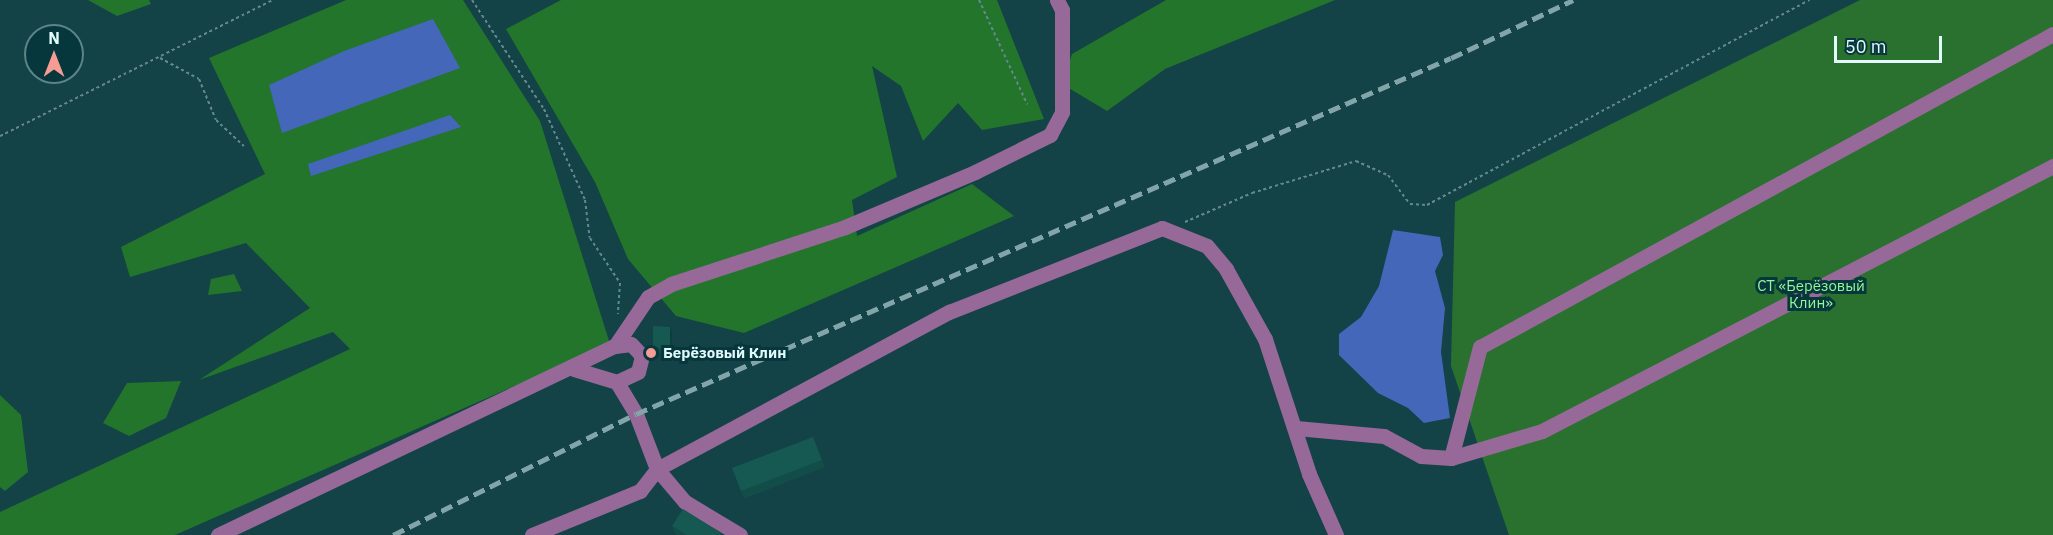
<!DOCTYPE html>
<html>
<head>
<meta charset="utf-8">
<style>
	body { margin:0 }
	#map { position:relative; width:2053px; height:535px; overflow:hidden; background:#134247; font-family:"IBM Plex Sans",sans-serif }
	div>[style] { position:absolute }
	.green>* { inset:0; background:#2a7130 }
	.forest>* { inset:0; background:#23752c }
	.water>* { inset:0; background:#4467b9 }
	.path>* { height:2px; margin-top:-1px; transform-origin:0; background:repeating-linear-gradient(90deg,#63898e 0 3px,transparent 0 6px) }
	.minor>* { height:15px; margin:-7.5px; padding:0 7.5px; transform-origin:7.5px; border-radius:7.5px; background:#966998 }
	.rail>* { height:4.5px; margin-top:-2.25px; transform-origin:0; background:repeating-linear-gradient(90deg,#82a5a9 0 12px,transparent 0 18px) }
	.wall>* { inset:0; background:#124d47 }
	.shaded-wall>* { inset:0; background:#0f3e39 }
	.building>* { inset:0; background:#155952 }
	.dots>* { width:16px; height:16px; translate:-50% -50%; box-sizing:border-box; border:3px solid #05373c; border-radius:50% }
	span { translate:-50% -50%; white-space:nowrap; text-align:center; line-height:1.15; -webkit-text-stroke:6px #05373c; paint-order:stroke }
	.park-label { font-size:15px; color:#92f996 }
	.poi-label { font-size:15px; color:#e2fafd; font-weight:700 }
	.left { translate:0 -50%; text-align:left }
	.north { position:absolute; left:24px; top:24px; width:60px; height:60px; box-sizing:border-box; background:#05373c; border:2px solid #5d8589; border-radius:50%; rotate:0deg; font-size:16px; font-weight:700; line-height:24px; text-align:center; color:#e2fafd }
	.north::after { content:''; display:block; margin:auto; width:21px; height:27px; background:#f59c94; clip-path:polygon(50% 0,100% 100%,50% 72%,0 100%) }
	.scale { position:absolute; left:1834px; top:36px; width:108px; height:27px; box-sizing:border-box; border:3px solid #e2fafd; border-top:0; padding-left:8px; font-size:18px; line-height:21px; white-space:nowrap; color:#e2fafd; -webkit-text-stroke:4px #05373c; paint-order:stroke }
</style>
</head>
<body>
<div id="map">
	<div class="green">
		<div style="clip-path:polygon(1860px 0,2053px 0,2053px 535px,1509px 535px,1451px 366px,1455px 202px)"></div>
	</div>
	<div class="forest">
		<div style="clip-path:polygon(88px 0,149px 0,151px 4px,117px 16px)"></div>
		<div style="clip-path:polygon(346px 0,463px 0,540px 121px,610px 344px,175px 535px,0 535px,0 512px,350px 349px,333px 332px,199px 380px,310px 308px,246px 243px,130px 277px,121px 247px,265px 174px,209px 58px)"></div>
		<div style="clip-path:polygon(561px 0,997px 0,1044px 119px,982px 130px,958px 103px,923px 141px,901px 86px,872px 66px,897px 177px,852px 200px,857px 236px,972px 184px,1014px 216px,744px 333px,676px 316px,628px 259px,595px 182px,506px 29px)"></div>
		<div style="clip-path:polygon(1166px 0,1335px 0,1165px 69px,1107px 111px,1062px 84px,1072px 54px)"></div>
		<div style="clip-path:polygon(234px 274px,242px 291px,208px 295px,211px 279px)"></div>
		<div style="clip-path:polygon(181px 381px,166px 418px,129px 436px,103px 423px,127px 383px)"></div>
		<div style="clip-path:polygon(0 395px,21px 415px,28px 472px,5px 491px,0 487px)"></div>
	</div>
	<div class="water">
		<div style="clip-path:polygon(433px 19px,460px 68px,282px 133px,269px 85px,344px 51px)"></div>
		<div style="clip-path:polygon(450px 115px,461px 127px,311px 176px,308px 164px)"></div>
		<div style="clip-path:polygon(1393px 230px,1440px 237px,1443px 255px,1435px 271px,1445px 308px,1441px 352px,1450px 418px,1424px 423px,1408px 408px,1378px 393px,1339px 355px,1339px 334px,1361px 317px,1379px 286px)"></div>
	</div>
	<div class="path">
		<div style="left:472px;top:0;width:131px;rotate:56.6deg"></div>
		<div style="left:544px;top:109px;width:100px;rotate:65.7deg"></div>
		<div style="left:585px;top:200px;width:38px;rotate:83deg"></div>
		<div style="left:590px;top:238px;width:54px;rotate:56.3deg"></div>
		<div style="left:620px;top:283px;width:31px;rotate:94deg"></div>
		<div style="left:979px;top:0;width:115px;rotate:65.2deg"></div>
		<div style="left:160px;top:58px;width:44px;rotate:28.3deg"></div>
		<div style="left:199px;top:79px;width:44px;rotate:67.5deg"></div>
		<div style="left:216px;top:120px;width:38px;rotate:43deg"></div>
		<div style="left:0;top:136px;width:305px;rotate:-26.5deg"></div>
		<div style="left:1185px;top:222px;width:73px;rotate:-23.4deg"></div>
		<div style="left:1252px;top:193px;width:109px;rotate:-17.1deg"></div>
		<div style="left:1356px;top:161px;width:35px;rotate:24deg"></div>
		<div style="left:1388px;top:175px;width:36px;rotate:53deg"></div>
		<div style="left:1410px;top:204px;width:17px;rotate:3deg"></div>
		<div style="left:1427px;top:205px;width:434px;rotate:-28.2deg"></div>
	</div>
	<div class="minor">
		<div style="left:615px;top:346px;width:59px;rotate:-56deg"></div>
		<div style="left:648px;top:297px;width:26px;rotate:-29deg"></div>
		<div style="left:671px;top:284px;width:183px;rotate:-18.1deg"></div>
		<div style="left:845px;top:227px;width:141px;rotate:-22.9deg"></div>
		<div style="left:975px;top:172px;width:84px;rotate:-26.3deg"></div>
		<div style="left:1050px;top:135px;width:26px;rotate:-62deg"></div>
		<div style="left:1062px;top:112px;width:102px;rotate:-90deg"></div>
		<div style="left:1062px;top:10px;width:11px;rotate:-117deg"></div>
		<div style="left:1296px;top:428px;width:88px;rotate:5.2deg"></div>
		<div style="left:1384px;top:436px;width:42px;rotate:28.4deg"></div>
		<div style="left:1421px;top:456px;width:30px;rotate:4deg"></div>
		<div style="left:1451px;top:458px;width:95px;rotate:-16.5deg"></div>
		<div style="left:1542px;top:431px;width:576px;rotate:-27.41deg"></div>
		<div style="left:1451px;top:458px;width:115px;rotate:-75.4deg"></div>
		<div style="left:1480px;top:347px;width:653px;rotate:-28.65deg"></div>
		<div style="left:218px;top:535px;width:440px;rotate:-25.5deg"></div>
		<div style="left:615px;top:346px;width:16px;rotate:-7deg"></div>
		<div style="left:631px;top:344px;width:16px;rotate:47deg"></div>
		<div style="left:642px;top:356px;width:16px;rotate:104deg"></div>
		<div style="left:638px;top:372px;width:23px;rotate:155deg"></div>
		<div style="left:532px;top:535px;width:117px;rotate:-22.2deg"></div>
		<div style="left:640px;top:491px;width:28px;rotate:-52deg"></div>
		<div style="left:657px;top:469px;width:59px;rotate:-110.9deg"></div>
		<div style="left:636px;top:414px;width:37px;rotate:-121deg"></div>
		<div style="left:617px;top:382px;width:45px;rotate:-163.2deg"></div>
		<div style="left:740px;top:535px;width:64px;rotate:-149deg"></div>
		<div style="left:685px;top:502px;width:43px;rotate:-130.3deg"></div>
		<div style="left:657px;top:469px;width:332px;rotate:-28.3deg"></div>
		<div style="left:949px;top:312px;width:229px;rotate:-21.5deg"></div>
		<div style="left:1162px;top:228px;width:48px;rotate:21.8deg"></div>
		<div style="left:1207px;top:246px;width:30px;rotate:50deg"></div>
		<div style="left:1226px;top:269px;width:80px;rotate:60.9deg"></div>
		<div style="left:1265px;top:339px;width:142px;rotate:71.9deg"></div>
		<div style="left:1309px;top:474px;width:67px;rotate:66.1deg"></div>
	</div>
	<div class="rail">
		<div style="left:393px;top:535px;width:271px;rotate:-26.5deg"></div>
		<div style="left:636px;top:414px;width:889px;rotate:-23.6deg"></div>
		<div style="left:1451px;top:58px;width:135px;rotate:-25.4deg"></div>
	</div>
	<div class="wall">
		<div style="clip-path:polygon(672px 332px,672px 353px,655px 353px,653px 347px)"></div>
		<div style="clip-path:polygon(813px 437px,825px 467px,744px 499px,732px 468px)"></div>
		<div style="clip-path:polygon(672px 526px,721px 533px,722px 535px,677px 535px,675px 534px)"></div>
	</div>
	<div class="shaded-wall">
		<div style="clip-path:polygon(670px 327px,672px 332px,672px 353px,670px 348px)"></div>
	</div>
	<div class="building">
		<div style="clip-path:polygon(653px 326px,670px 327px,670px 348px,653px 347px)"></div>
		<div style="clip-path:polygon(813px 437px,822px 460px,741px 491px,732px 468px)"></div>
		<div style="clip-path:polygon(683px 509px,721px 533px,720px 535px,687px 535px,672px 526px)"></div>
	</div>
	<div class="dots">
		<div style="left:651px;top:353px;background:#f59c94"></div>
	</div>
	<div class="park-label">
		<span style="left:1811px;top:294px">СТ «Берёзовый<br>Клин»</span>
	</div>
	<div class="poi-label">
		<span class="left" style="left:663px;top:353px">Берёзовый Клин</span>
	</div>
	<div class="north">N</div>
	<div class="scale">50 m</div>
</div>
</body>
</html>
